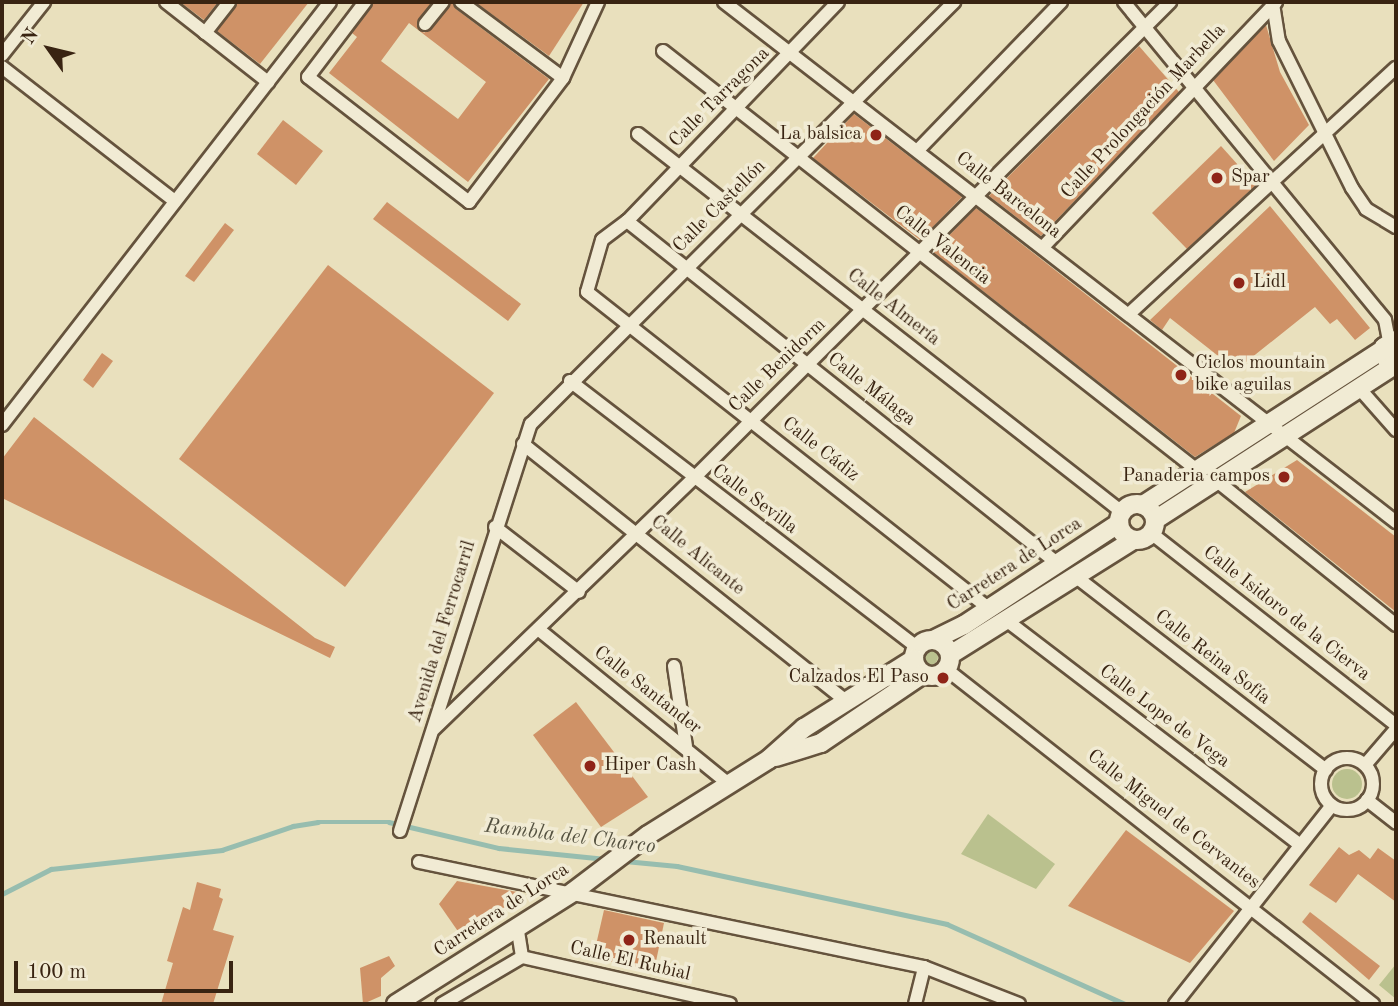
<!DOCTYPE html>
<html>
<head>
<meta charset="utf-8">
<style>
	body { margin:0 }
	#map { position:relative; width:1398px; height:1006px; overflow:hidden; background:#e9e0bd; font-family:"Old Standard TT",serif }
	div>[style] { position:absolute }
	.green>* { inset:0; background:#bac18e }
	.round { border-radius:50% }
	.stream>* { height:4.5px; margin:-2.25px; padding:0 2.25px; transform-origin:2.25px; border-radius:2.25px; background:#97bdaf }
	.building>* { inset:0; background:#cf9267 }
	.roads { filter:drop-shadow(2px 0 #65533d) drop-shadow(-2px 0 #65533d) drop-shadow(0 2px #65533d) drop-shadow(0 -2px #65533d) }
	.street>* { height:12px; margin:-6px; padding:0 6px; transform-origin:6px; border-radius:6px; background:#f1ebd4 }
	.street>.ring { margin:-6px; padding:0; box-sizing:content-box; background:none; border:12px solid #f1ebd4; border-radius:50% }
	.secondary>* { height:18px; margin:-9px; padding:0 9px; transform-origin:9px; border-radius:9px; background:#f1ebd4 }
	.secondary>.ring { margin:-9px; padding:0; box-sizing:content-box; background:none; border:18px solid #f1ebd4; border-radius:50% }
	.dots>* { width:19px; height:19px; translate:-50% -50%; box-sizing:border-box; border:4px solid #f1ebd4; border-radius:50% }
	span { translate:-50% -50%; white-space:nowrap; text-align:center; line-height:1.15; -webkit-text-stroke:7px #f1ebd4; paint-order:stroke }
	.street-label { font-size:19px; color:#392412 }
	.poi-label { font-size:19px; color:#392412 }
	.right { translate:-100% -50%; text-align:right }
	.left { translate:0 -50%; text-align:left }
	.water-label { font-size:21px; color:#555241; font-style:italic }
	.frame { position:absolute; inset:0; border:4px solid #392412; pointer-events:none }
	.north { position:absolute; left:14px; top:14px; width:70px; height:70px; -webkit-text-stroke:5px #f1ebd4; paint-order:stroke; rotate:304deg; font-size:19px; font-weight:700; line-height:28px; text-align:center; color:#392412 }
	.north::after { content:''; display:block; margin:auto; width:24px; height:32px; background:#392412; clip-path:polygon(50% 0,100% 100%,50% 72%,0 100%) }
	.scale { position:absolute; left:14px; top:961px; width:219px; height:32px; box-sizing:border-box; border:4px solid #392412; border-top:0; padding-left:9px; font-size:21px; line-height:24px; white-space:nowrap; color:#392412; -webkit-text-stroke:5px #f1ebd4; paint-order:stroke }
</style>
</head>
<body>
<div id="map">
	<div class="green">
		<div class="round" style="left:922px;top:649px;width:16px;height:16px"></div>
		<div class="round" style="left:1332px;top:769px;width:30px;height:30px"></div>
		<div style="clip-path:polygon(988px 814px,1055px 864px,1036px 889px,961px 854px)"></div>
		<div style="clip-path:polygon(1396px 964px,1396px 999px,1379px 985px)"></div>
	</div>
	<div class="stream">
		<div style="left:625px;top:861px;width:52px;rotate:5.5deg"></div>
		<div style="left:677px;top:866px;width:276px;rotate:12.1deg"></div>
		<div style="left:947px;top:924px;width:195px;rotate:24.2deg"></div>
		<div style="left:2px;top:894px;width:55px;rotate:-27deg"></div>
		<div style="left:51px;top:869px;width:172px;rotate:-6.3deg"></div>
		<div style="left:222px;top:850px;width:75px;rotate:-18.7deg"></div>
		<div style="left:293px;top:826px;width:25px;rotate:-9deg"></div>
		<div style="left:318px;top:822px;width:71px"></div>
		<div style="left:389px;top:822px;width:113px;rotate:13.3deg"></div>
		<div style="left:499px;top:848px;width:107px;rotate:5.9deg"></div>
	</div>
	<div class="building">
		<div style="clip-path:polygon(180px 2px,218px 2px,204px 20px)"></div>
		<div style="clip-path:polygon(238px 2px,309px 2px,260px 64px,217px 31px)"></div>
		<div style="clip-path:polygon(evenodd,374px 2px,432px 2px,417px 22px,424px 33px,452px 2px,456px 9px,549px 79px,468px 182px,329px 73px,357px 37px,352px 33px,374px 2px,409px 23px,486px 82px,458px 119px,381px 61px,409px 23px)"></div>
		<div style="clip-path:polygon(475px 2px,584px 2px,549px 56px)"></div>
		<div style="clip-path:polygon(1266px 25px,1280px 72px,1309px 125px,1274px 161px,1213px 80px)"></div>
		<div style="clip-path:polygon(1139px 46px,1179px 92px,1041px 236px,989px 196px)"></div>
		<div style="clip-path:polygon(854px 114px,962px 197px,920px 240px,813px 158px)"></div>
		<div style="clip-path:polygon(283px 120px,323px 151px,296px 185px,257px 154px)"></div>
		<div style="clip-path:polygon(1221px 146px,1256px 185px,1187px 249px,1152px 213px)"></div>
		<div style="clip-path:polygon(387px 202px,521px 304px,508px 321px,373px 219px)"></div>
		<div style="clip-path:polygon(1270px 206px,1370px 328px,1355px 340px,1337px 319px,1330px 324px,1315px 307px,1236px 370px,1170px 318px,1162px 330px,1150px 320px)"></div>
		<div style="clip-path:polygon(976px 208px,1241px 416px,1234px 433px,1195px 457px,933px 252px)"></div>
		<div style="clip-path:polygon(225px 223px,234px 230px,194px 282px,185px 276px)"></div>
		<div style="clip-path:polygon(328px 265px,494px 393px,345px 587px,179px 459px)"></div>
		<div style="clip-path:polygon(102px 353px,113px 361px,93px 388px,83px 380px)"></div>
		<div style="clip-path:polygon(34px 417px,315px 638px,335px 647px,330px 658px,2px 498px,2px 459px)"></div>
		<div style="clip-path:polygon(1297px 460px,1396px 537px,1396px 612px,1245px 492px)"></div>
		<div style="clip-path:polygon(576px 702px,648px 797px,601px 827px,533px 735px)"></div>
		<div style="clip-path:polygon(1126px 830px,1234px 911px,1190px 963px,1068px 906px)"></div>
		<div style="clip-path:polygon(1339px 847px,1349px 855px,1359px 850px,1370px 859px,1378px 848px,1396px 861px,1396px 902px,1358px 874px,1336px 903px,1309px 885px)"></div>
		<div style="clip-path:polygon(457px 881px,517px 892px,522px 900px,464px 940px,439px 904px)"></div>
		<div style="clip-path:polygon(197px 882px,221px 889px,219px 897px,223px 899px,213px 930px,234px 936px,213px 1004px,161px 1004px,173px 963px,167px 961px,183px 907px,190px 910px)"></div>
		<div style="clip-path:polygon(604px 910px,664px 923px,654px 971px,593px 958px)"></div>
		<div style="clip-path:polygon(1310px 912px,1380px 966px,1369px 980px,1302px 922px)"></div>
		<div style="clip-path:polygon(389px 956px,395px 966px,381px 978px,381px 996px,363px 1004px,360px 968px)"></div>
	</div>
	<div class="roads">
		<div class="street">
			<div style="left:166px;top:2px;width:130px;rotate:38.1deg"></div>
			<div style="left:365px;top:2px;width:94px;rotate:127.2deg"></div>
			<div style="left:308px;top:77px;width:204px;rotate:37.8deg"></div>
			<div style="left:469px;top:202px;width:156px;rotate:-52.8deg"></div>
			<div style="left:461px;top:2px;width:127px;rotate:36.7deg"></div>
			<div style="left:563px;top:78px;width:84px;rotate:-65.3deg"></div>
			<div style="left:724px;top:2px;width:850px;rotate:37.73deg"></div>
			<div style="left:838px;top:2px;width:304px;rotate:133.9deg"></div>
			<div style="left:627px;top:221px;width:31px;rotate:143deg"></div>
			<div style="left:602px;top:240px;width:54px;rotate:106.1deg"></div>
			<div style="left:587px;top:292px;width:509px;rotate:38.22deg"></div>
			<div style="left:1124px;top:2px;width:411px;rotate:50.6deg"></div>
			<div style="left:1385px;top:320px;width:21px;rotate:79deg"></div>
			<div style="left:1273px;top:4px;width:37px;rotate:81deg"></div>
			<div style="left:1279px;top:41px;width:164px;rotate:63.6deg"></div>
			<div style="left:1352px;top:188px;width:25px;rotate:56deg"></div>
			<div style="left:1366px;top:209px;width:35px;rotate:31deg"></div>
			<div style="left:425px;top:24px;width:28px;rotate:-51deg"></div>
			<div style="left:205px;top:33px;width:39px;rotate:-52deg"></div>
			<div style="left:663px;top:51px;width:679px;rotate:38.12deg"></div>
			<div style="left:2px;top:55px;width:68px;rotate:-51.6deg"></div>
			<div style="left:2px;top:67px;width:219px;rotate:37.8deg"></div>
			<div style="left:638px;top:134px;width:614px;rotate:37.99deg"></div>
			<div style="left:918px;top:150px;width:206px;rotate:-46deg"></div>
			<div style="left:627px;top:221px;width:549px;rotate:38.5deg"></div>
			<div style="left:1043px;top:247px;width:338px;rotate:-46.4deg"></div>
			<div style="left:1129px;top:314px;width:363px;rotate:-42.7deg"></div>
			<div style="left:570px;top:381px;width:437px;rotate:37.5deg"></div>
			<div style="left:1359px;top:388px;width:56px;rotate:48.6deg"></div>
			<div style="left:2px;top:425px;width:535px;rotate:-52.21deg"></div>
			<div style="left:523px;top:444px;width:411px;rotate:38.5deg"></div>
			<div style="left:1217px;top:481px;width:230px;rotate:38.8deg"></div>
			<div style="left:495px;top:527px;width:106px;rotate:37.7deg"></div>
			<div style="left:1151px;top:533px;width:311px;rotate:38.1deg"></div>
			<div style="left:1075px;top:576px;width:317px;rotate:37.7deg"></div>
			<div style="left:1006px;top:620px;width:369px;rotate:37.4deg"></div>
			<div style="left:538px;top:629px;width:246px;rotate:39.1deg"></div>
			<div style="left:674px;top:666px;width:81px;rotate:81.5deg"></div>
			<div style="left:946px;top:669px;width:543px;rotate:38.12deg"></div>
			<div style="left:434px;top:729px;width:360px;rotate:-44deg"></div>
			<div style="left:693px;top:479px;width:675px;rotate:-45deg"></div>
			<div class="ring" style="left:1321px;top:758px;width:40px;height:40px"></div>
			<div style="left:1365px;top:765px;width:48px;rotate:-49.3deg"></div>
			<div style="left:1367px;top:800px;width:37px;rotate:38deg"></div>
			<div style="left:400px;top:831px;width:428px;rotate:-72.2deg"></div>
			<div style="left:531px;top:424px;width:598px;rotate:-44.93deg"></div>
			<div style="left:419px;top:862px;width:516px;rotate:11.75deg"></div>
			<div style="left:924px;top:967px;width:102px;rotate:21.3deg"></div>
			<div style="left:517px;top:925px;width:32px;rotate:81deg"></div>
			<div style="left:522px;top:957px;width:213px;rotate:12.7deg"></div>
			<div style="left:442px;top:1004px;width:93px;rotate:-30.4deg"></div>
			<div style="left:915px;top:1004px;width:38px;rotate:-76deg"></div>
			<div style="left:1175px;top:1004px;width:253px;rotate:-51.7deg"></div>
		</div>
		<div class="secondary">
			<div style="left:1387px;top:360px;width:13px;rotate:-103deg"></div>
			<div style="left:1384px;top:347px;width:14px;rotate:-30deg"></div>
			<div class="ring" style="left:1119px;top:504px;width:18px;height:18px"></div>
			<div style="left:1143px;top:505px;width:286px;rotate:-32.9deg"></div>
			<div style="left:1155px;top:520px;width:287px;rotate:-32.9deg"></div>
			<div class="ring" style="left:914px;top:640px;width:18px;height:18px"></div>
			<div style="left:933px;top:640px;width:34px;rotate:-26deg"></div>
			<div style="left:964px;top:625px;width:186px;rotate:-33.3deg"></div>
			<div style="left:950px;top:655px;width:216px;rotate:-32.1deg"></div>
			<div style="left:776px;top:757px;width:47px;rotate:-17.3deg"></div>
			<div style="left:821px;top:743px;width:123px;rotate:-34.1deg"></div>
			<div style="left:396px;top:1004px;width:209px;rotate:-32.3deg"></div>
			<div style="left:573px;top:892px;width:94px;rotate:-37.2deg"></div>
			<div style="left:648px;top:835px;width:143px;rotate:-32.1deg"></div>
			<div style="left:769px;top:759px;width:47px;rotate:-41.5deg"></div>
			<div style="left:804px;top:728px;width:130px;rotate:-32.1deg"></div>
		</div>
	</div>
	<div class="dots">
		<div style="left:876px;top:135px;background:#8f2418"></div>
		<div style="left:1217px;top:178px;background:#8f2418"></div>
		<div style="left:1239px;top:283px;background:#8f2418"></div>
		<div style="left:1181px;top:375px;background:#8f2418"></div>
		<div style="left:1284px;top:477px;background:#8f2418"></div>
		<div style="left:943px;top:678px;background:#8f2418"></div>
		<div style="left:590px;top:766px;background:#8f2418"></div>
		<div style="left:629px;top:940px;background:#8f2418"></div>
	</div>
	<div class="street-label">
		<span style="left:720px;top:98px;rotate:-45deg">Calle Tarragona</span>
		<span style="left:1144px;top:112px;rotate:-47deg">Calle Prolongación Marbella</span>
		<span style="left:1008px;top:196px;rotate:38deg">Calle Barcelona</span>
		<span style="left:720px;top:207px;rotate:-45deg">Calle Castellón</span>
		<span style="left:942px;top:246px;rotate:38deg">Calle Valencia</span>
		<span style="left:893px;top:308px;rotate:38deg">Calle Almería</span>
		<span style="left:778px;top:366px;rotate:-44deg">Calle Benidorm</span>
		<span style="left:871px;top:390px;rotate:38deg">Calle Málaga</span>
		<span style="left:820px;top:450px;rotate:38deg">Calle Cádiz</span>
		<span style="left:754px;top:500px;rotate:37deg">Calle Sevilla</span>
		<span style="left:697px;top:556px;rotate:39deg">Calle Alicante</span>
		<span style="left:1015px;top:565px;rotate:-33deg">Carretera de Lorca</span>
		<span style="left:1286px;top:614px;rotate:38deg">Calle Isidoro de la Cierva</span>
		<span style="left:443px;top:632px;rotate:-73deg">Avenida del Ferrocarril</span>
		<span style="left:1212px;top:658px;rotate:38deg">Calle Reina Sofía</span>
		<span style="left:647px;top:691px;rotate:38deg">Calle Santander</span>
		<span style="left:1164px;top:717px;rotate:37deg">Calle Lope de Vega</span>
		<span style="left:1173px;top:820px;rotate:38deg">Calle Miguel de Cervantes</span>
		<span style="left:502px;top:911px;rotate:-33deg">Carretera de Lorca</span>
		<span style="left:630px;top:962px;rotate:13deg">Calle El Rubial</span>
	</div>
	<div class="poi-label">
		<span class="right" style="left:862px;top:135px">La balsica</span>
		<span class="left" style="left:1231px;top:178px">Spar</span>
		<span class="left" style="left:1253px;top:283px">Lidl</span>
		<span class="left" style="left:1195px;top:375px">Ciclos mountain<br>bike aguilas</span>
		<span class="right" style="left:1270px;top:477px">Panaderia campos</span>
		<span class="right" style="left:929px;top:678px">Calzados El Paso</span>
		<span class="left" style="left:604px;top:766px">Hiper Cash</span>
		<span class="left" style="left:643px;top:940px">Renault</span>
	</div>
	<div class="water-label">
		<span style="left:570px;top:837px;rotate:7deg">Rambla del Charco</span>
	</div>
	<div class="frame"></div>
	<div class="north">N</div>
	<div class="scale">100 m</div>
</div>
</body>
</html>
